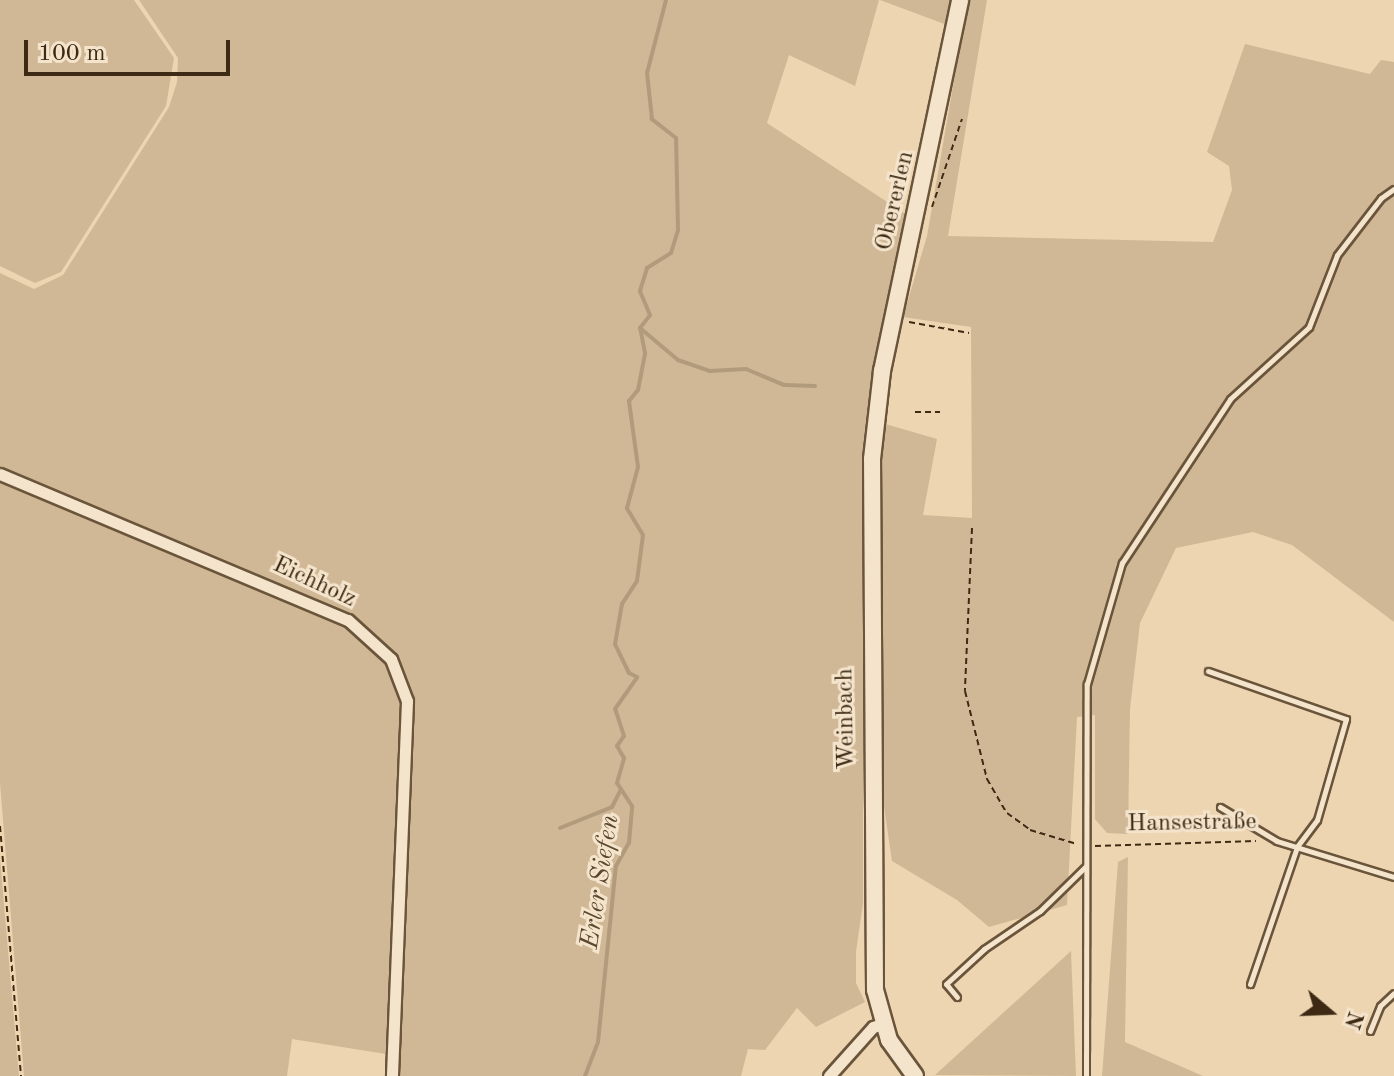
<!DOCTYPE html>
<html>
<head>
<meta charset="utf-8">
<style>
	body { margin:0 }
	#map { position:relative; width:1394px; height:1076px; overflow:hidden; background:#eed5b1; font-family:"Old Standard TT",serif }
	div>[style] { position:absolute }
	.green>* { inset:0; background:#d0b896 }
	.stream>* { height:4px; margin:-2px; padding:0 2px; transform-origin:2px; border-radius:2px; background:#b29b7c }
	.path>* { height:2px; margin-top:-1px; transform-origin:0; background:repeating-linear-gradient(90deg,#3e2a14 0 6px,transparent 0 10px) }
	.roads { filter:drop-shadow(2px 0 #6a553b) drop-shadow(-2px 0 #6a553b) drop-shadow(0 2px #6a553b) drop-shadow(0 -2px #6a553b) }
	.lane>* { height:5px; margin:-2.5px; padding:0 2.5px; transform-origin:2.5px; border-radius:2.5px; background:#f4e4cc }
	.street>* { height:11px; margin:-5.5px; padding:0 5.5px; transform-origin:5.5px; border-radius:5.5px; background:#f4e4cc }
	.secondary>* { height:16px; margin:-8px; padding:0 8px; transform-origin:8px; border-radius:8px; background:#f4e4cc }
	span { translate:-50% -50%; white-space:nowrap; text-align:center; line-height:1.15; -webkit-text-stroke:6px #f4e4cc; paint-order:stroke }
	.street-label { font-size:24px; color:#3e2a14 }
	.water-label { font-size:26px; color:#5b462e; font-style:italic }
	.north { position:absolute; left:1290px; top:972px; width:80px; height:80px; -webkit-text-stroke:6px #f4e4cc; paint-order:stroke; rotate:109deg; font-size:22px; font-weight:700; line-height:32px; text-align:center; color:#3e2a14 }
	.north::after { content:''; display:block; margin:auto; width:28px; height:36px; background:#3e2a14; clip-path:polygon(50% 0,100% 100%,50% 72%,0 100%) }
	.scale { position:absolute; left:24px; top:40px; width:206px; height:36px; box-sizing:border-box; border:4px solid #3e2a14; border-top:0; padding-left:10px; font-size:24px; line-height:28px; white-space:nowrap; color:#3e2a14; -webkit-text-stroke:6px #f4e4cc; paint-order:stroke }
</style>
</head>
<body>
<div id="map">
	<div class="green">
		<div style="clip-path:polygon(0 0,134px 0,174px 58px,166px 106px,61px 272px,35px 283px,0 266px)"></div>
		<div style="clip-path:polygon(139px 0,879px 0,855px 86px,789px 55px,767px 123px,907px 215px,872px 381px,863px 480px,863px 903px,856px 952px,856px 983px,865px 1002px,816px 1027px,797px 1008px,765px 1050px,748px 1049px,741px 1076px,396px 1076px,409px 700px,370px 635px,0 470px,0 273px,34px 289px,63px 275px,169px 107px,177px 82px,178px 58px)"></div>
		<div style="clip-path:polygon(880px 0,951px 0,947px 25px)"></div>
		<div style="clip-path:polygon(968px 0,987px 0,948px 236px,1213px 242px,1232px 190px,1229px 166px,1207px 152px,1245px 44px,1370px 74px,1381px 60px,1394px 62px,1394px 622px,1292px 545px,1253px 532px,1176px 548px,1140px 623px,1130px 709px,1128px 834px,1107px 833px,1095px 819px,1095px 715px,1077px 717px,1067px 905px,989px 927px,957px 900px,892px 861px,883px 800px,882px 423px,937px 439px,923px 515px,972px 518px,971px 327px,903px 317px,927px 236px)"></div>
		<div style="clip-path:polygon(0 477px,347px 623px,388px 660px,404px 701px,392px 1055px,292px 1039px,287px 1076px,24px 1076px,0 783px)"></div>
		<div style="clip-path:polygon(0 857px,6px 928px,19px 1076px,0 1076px)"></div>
		<div style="clip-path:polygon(1128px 857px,1125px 1042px,1203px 1076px,1102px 1076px,1118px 862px)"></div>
		<div style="clip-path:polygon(1071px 951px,1076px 1076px,935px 1075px)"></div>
	</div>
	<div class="stream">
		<div style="left:640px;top:328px;width:50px;rotate:40.1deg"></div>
		<div style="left:678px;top:360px;width:34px;rotate:19deg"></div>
		<div style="left:710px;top:371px;width:36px;rotate:-3deg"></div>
		<div style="left:746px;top:369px;width:41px;rotate:22.8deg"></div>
		<div style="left:784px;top:385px;width:31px;rotate:2deg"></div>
		<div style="left:560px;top:828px;width:56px;rotate:-22deg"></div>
		<div style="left:612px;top:807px;width:20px;rotate:-63deg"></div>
		<div style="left:585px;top:1076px;width:36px;rotate:-69deg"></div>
		<div style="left:598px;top:1042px;width:177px;rotate:-84.2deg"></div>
		<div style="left:616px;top:866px;width:26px;rotate:-61deg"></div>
		<div style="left:629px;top:843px;width:37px;rotate:-85deg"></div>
		<div style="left:632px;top:806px;width:27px;rotate:-123deg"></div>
		<div style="left:617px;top:783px;width:26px;rotate:-74deg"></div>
		<div style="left:624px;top:758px;width:14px;rotate:-120deg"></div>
		<div style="left:617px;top:746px;width:12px;rotate:-55deg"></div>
		<div style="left:624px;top:736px;width:28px;rotate:-108deg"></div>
		<div style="left:615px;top:709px;width:39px;rotate:-55deg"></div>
		<div style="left:637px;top:677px;width:9px;rotate:-153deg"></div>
		<div style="left:629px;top:673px;width:32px;rotate:-116deg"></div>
		<div style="left:615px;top:644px;width:41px;rotate:-80.1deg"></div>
		<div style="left:622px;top:604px;width:27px;rotate:-57deg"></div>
		<div style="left:637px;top:581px;width:46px;rotate:-82.6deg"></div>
		<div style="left:643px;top:535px;width:31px;rotate:-121deg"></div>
		<div style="left:627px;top:508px;width:42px;rotate:-75deg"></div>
		<div style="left:638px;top:467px;width:67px;rotate:-97.8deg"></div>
		<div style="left:629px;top:401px;width:14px;rotate:-51deg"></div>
		<div style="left:638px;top:390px;width:38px;rotate:-79deg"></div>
		<div style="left:645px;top:353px;width:25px;rotate:-101deg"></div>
		<div style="left:640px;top:328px;width:16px;rotate:-52deg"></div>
		<div style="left:650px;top:315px;width:26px;rotate:-113deg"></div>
		<div style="left:640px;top:291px;width:24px;rotate:-73deg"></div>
		<div style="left:647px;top:268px;width:28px;rotate:-32deg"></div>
		<div style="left:671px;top:253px;width:24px;rotate:-73deg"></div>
		<div style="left:678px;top:230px;width:92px;rotate:-91.2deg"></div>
		<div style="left:676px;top:138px;width:31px;rotate:-142deg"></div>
		<div style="left:652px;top:119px;width:46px;rotate:-96.2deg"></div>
		<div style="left:647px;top:73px;width:75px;rotate:-75.4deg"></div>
	</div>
	<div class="path">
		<div style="left:932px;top:207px;width:93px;rotate:-71.2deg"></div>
		<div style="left:909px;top:322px;width:61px;rotate:10.4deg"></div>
		<div style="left:915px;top:412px;width:25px"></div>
		<div style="left:972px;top:528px;width:163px;rotate:92.5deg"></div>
		<div style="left:965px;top:691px;width:91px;rotate:76deg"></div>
		<div style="left:987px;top:779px;width:39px;rotate:60deg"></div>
		<div style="left:1007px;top:813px;width:29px;rotate:36deg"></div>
		<div style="left:1030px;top:830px;width:49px;rotate:16.6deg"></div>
		<div style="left:0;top:826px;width:251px;rotate:85.2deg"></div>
		<div style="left:1095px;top:846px;width:161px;rotate:-1.8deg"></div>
	</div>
	<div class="roads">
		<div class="lane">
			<div style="left:1208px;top:671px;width:146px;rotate:19.2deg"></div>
			<div style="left:1346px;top:719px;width:105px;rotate:106deg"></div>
			<div style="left:1317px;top:820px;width:34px;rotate:127deg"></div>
			<div style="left:1297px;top:847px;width:145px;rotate:108.9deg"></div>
			<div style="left:1220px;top:807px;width:66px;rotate:30.8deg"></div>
			<div style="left:1277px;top:841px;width:122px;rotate:17.1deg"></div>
			<div style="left:957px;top:997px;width:17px;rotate:-130deg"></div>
			<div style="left:946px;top:984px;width:52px;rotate:-42.6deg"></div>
			<div style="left:984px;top:949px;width:68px;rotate:-34.2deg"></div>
			<div style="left:1040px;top:911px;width:64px;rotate:-44.4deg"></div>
			<div style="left:1370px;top:1031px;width:27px;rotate:-68deg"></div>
			<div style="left:1380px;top:1006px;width:19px;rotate:-43deg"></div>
			<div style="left:1086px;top:1076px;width:392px;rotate:-89.9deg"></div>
			<div style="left:1087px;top:684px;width:126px;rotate:-73.9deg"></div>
			<div style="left:1122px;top:563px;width:196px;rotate:-56.6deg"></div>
			<div style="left:1230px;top:399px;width:107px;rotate:-42.3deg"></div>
			<div style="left:1309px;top:327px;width:77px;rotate:-68.7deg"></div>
			<div style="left:1337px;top:255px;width:72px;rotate:-52.3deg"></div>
			<div style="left:1381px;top:198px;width:16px;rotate:-35deg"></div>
		</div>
		<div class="street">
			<div style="left:0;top:474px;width:377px;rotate:22.8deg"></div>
			<div style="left:348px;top:620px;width:58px;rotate:42.2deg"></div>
			<div style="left:391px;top:659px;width:45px;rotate:69.1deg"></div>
			<div style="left:407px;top:701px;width:375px;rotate:92.3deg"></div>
			<div style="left:829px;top:1076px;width:66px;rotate:-48.1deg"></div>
			<div style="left:873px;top:1027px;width:9px;rotate:-18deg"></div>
		</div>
		<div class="secondary">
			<div style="left:915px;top:1076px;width:44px;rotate:-125.8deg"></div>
			<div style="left:889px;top:1040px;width:52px;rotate:-105.6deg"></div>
			<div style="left:875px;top:990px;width:531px;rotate:-90.32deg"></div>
			<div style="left:872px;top:459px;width:89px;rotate:-83.5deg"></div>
			<div style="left:882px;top:371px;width:379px;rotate:-78.1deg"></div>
		</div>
	</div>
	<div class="street-label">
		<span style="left:896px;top:201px;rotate:-77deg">Obererlen</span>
		<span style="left:314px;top:583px;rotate:25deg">Eichholz</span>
		<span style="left:847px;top:719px;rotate:-91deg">Weinbach</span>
		<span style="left:1192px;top:824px;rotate:-1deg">Hansestraße</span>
	</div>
	<div class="water-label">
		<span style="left:601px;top:882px;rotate:-81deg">Erler Siefen</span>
	</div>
	<div class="north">N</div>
	<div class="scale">100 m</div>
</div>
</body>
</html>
